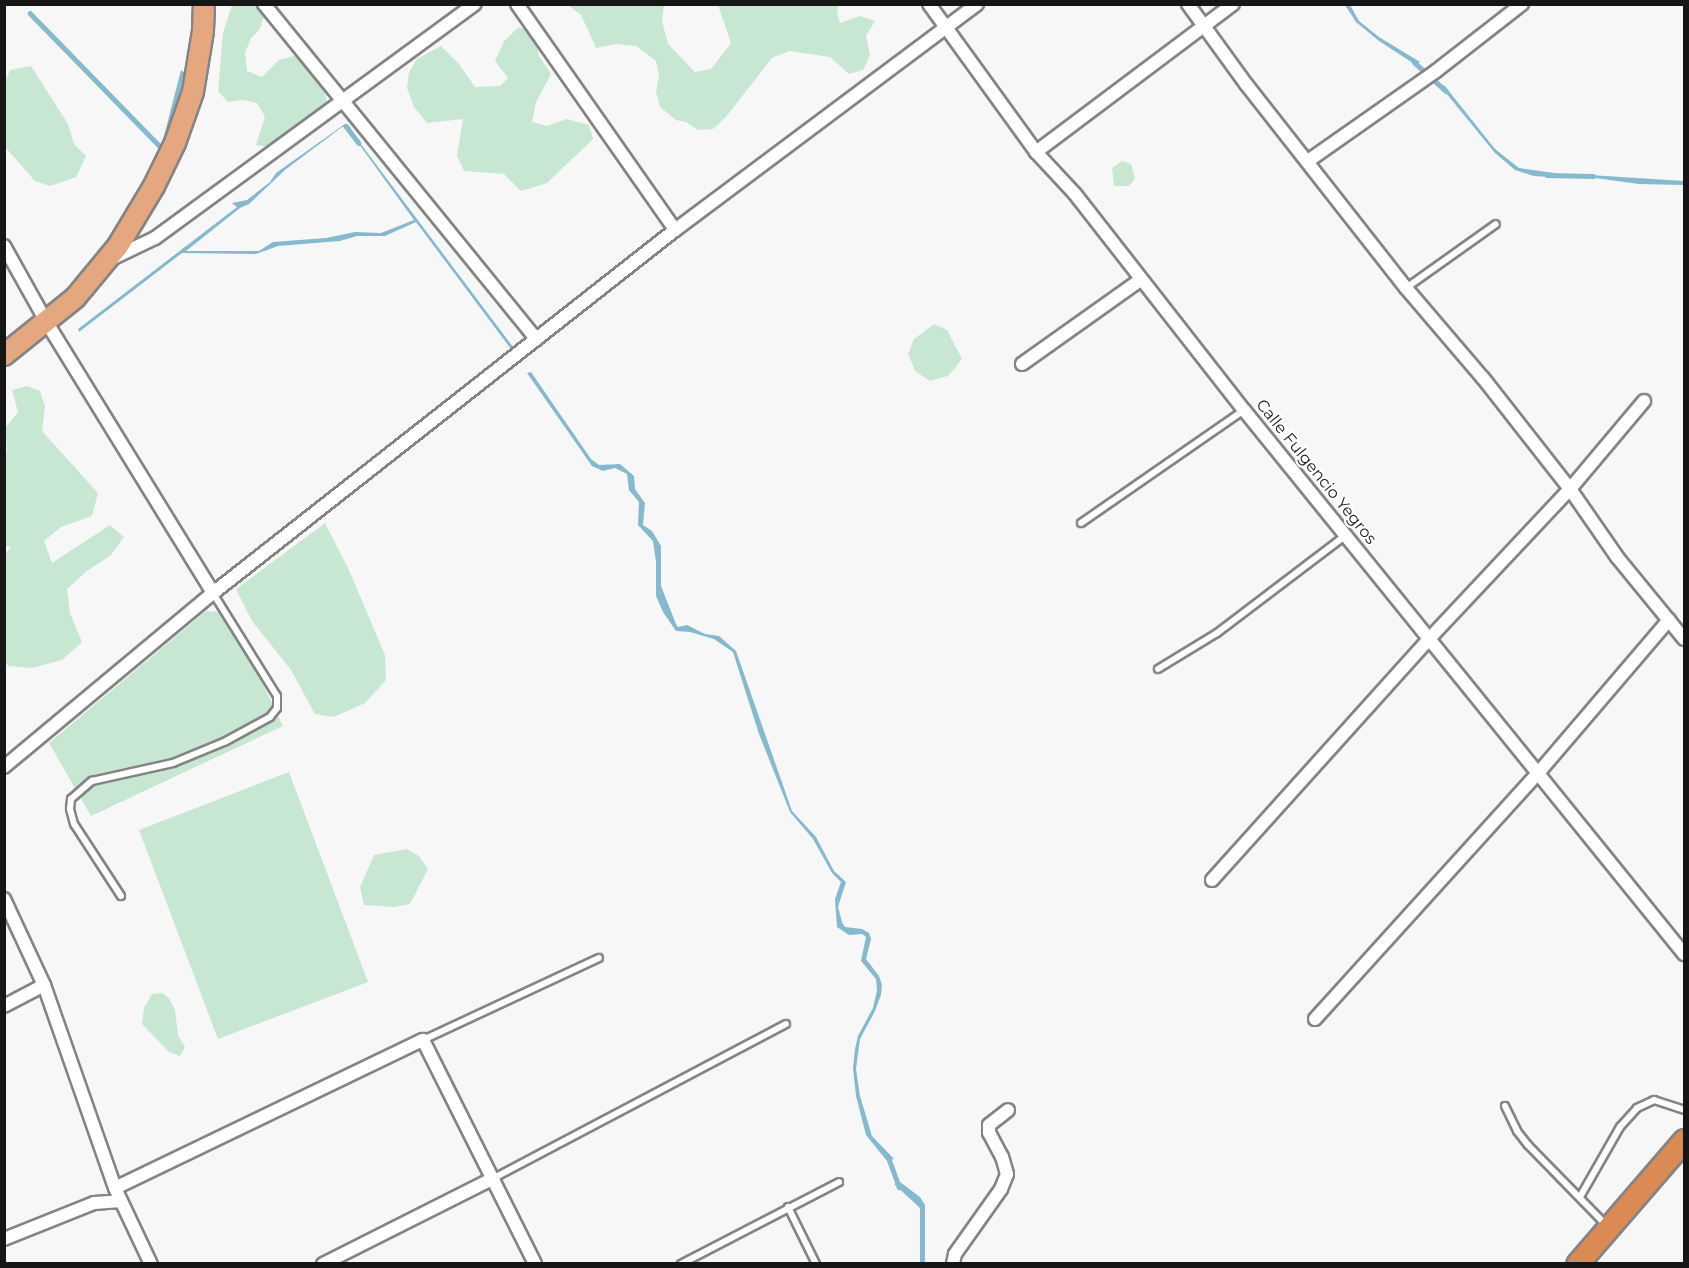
<!DOCTYPE html>
<html>
<head>
<meta charset="utf-8">
<style>
	body { margin:0 }
	#map { position:relative; width:1689px; height:1268px; overflow:hidden; background:#f7f7f8; font-family:Montserrat,sans-serif }
	div>[style] { position:absolute }
	.green>* { inset:0; background:#c7e7d3 }
	.water>* { inset:0; background:#84b9ce }
	.stream>* { height:4.5px; margin:-2.25px; padding:0 2.25px; transform-origin:2.25px; border-radius:2.25px; background:#84b9ce }
	.roads { filter:drop-shadow(2px 0 #848485) drop-shadow(-2px 0 #848485) drop-shadow(0 2px #848485) drop-shadow(0 -2px #848485) }
	.service>* { height:6px; margin:-3px; padding:0 3px; transform-origin:3px; border-radius:3px; background:#fff }
	.minor>* { height:12px; margin:-6px; padding:0 6px; transform-origin:6px; border-radius:6px; background:#fff }
	.primary>* { height:20px; margin:-10px; padding:0 10px; transform-origin:10px; border-radius:10px; background:#e5a77f }
	.trunk>* { height:21px; margin:-10.5px; padding:0 10.5px; transform-origin:10.5px; border-radius:10.5px; background:#dc8a54 }
	span { translate:-50% -50%; white-space:nowrap; text-align:center; line-height:1.15; -webkit-text-stroke:4.5px #fff; paint-order:stroke }
	.street-label { font-size:16px; color:#161616 }
	.frame { position:absolute; inset:0; border:6px solid #161616; pointer-events:none }
</style>
</head>
<body>
<div id="map">
	<div class="green">
		<div style="clip-path:polygon(232px 5px,257px 5px,264px 16px,260px 29px,251px 38px,245px 53px,247px 71px,262px 77px,279px 60px,298px 55px,324px 86px,327px 103px,309px 122px,274px 148px,256px 145px,265px 117px,257px 103px,243px 100px,228px 102px,218px 91px,223px 33px)"></div>
		<div style="clip-path:polygon(568px 5px,664px 5px,662px 21px,668px 44px,695px 72px,711px 69px,731px 43px,718px 5px,839px 5px,837px 12px,840px 23px,860px 16px,875px 21px,866px 36px,870px 55px,863px 70px,849px 74px,830px 57px,789px 51px,772px 58px,726px 117px,713px 129px,698px 130px,686px 122px,676px 120px,660px 107px,656px 92px,659px 75px,656px 61px,636px 46px,616px 44px,596px 48px,581px 15px)"></div>
		<div style="clip-path:polygon(519px 27px,535px 33px,539px 56px,551px 74px,536px 102px,532px 122px,547px 126px,567px 119px,589px 125px,593px 139px,547px 183px,521px 191px,504px 174px,464px 171px,457px 156px,463px 119px,427px 123px,414px 107px,407px 88px,409px 72px,417px 59px,441px 46px,459px 64px,475px 87px,500px 86px,508px 78px,495px 61px,504px 41px)"></div>
		<div style="clip-path:polygon(31px 66px,68px 124px,74px 144px,86px 156px,76px 177px,50px 186px,35px 181px,5px 147px,5px 82px,10px 70px)"></div>
		<div style="clip-path:polygon(1122px 161px,1131px 164px,1135px 179px,1129px 186px,1114px 186px,1112px 168px)"></div>
		<div style="clip-path:polygon(934px 324px,947px 330px,962px 359px,948px 376px,930px 381px,915px 371px,908px 354px,914px 339px)"></div>
		<div style="clip-path:polygon(27px 386px,40px 391px,45px 406px,42px 431px,98px 493px,92px 516px,61px 527px,44px 541px,52px 563px,110px 525px,124px 537px,110px 556px,88px 570px,67px 589px,70px 613px,82px 642px,62px 660px,32px 668px,8px 666px,4px 660px,5px 554px,11px 547px,5px 546px,4px 460px,7px 452px,5px 428px,18px 412px,12px 390px)"></div>
		<div style="clip-path:polygon(325px 523px,349px 570px,385px 655px,386px 680px,365px 703px,334px 717px,315px 714px,291px 670px,252px 621px,236px 589px)"></div>
		<div style="clip-path:polygon(206px 611px,223px 612px,248px 653px,283px 726px,91px 816px,49px 743px)"></div>
		<div style="clip-path:polygon(289px 772px,368px 982px,218px 1039px,139px 830px)"></div>
		<div style="clip-path:polygon(407px 849px,419px 856px,428px 869px,410px 904px,394px 907px,364px 905px,360px 887px,374px 855px)"></div>
		<div style="clip-path:polygon(162px 993px,169px 998px,175px 1010px,178px 1035px,185px 1047px,180px 1056px,169px 1052px,142px 1024px,144px 1008px,152px 994px)"></div>
	</div>
	<div class="water">
		<div style="clip-path:polygon(1345px 5px,1350px 5px,1359px 21px,1379px 37px,1420px 62px,1416px 65px,1379px 41px,1356px 22px)"></div>
		<div style="clip-path:polygon(181px 70px,185px 73px,166px 143px,156px 165px,152px 163px,163px 140px)"></div>
		<div style="clip-path:polygon(1444px 85px,1495px 149px,1519px 168px,1554px 173px,1550px 177px,1534px 176px,1515px 170px,1495px 153px,1441px 87px)"></div>
		<div style="clip-path:polygon(345px 124px,351px 127px,342px 127px,285px 170px,249px 204px,240px 208px,186px 251px,259px 251px,273px 242px,326px 238px,355px 232px,381px 233px,414px 220px,356px 140px,357px 139px,516px 351px,514px 353px,416px 222px,385px 236px,357px 236px,340px 241px,278px 246px,256px 254px,182px 253px,79px 332px,78px 329px,237px 207px,232px 203px,247px 200px,270px 182px,276px 173px)"></div>
		<div style="clip-path:polygon(1590px 175px,1684px 181px,1684px 185px,1639px 184px,1588px 177px)"></div>
		<div style="clip-path:polygon(531px 372px,591px 459px,599px 465px,620px 464px,634px 476px,635px 489px,645px 503px,643px 525px,652px 531px,661px 546px,661px 586px,676px 624px,678px 627px,687px 625px,705px 634px,719px 636px,736px 651px,792px 811px,816px 837px,834px 871px,846px 882px,838px 907px,842px 922px,845px 927px,862px 929px,869px 933px,871px 939px,866px 959px,879px 976px,882px 985px,881px 995px,875px 1011px,860px 1039px,856px 1069px,860px 1096px,872px 1136px,894px 1159px,887px 1161px,866px 1135px,856px 1096px,853px 1068px,855px 1049px,858px 1036px,873px 1008px,877px 990px,876px 979px,861px 961px,866px 937px,862px 934px,849px 935px,837px 927px,835px 899px,841px 882px,832px 873px,813px 839px,790px 812px,759px 734px,733px 652px,714px 639px,690px 632px,676px 631px,663px 612px,656px 596px,656px 562px,653px 541px,638px 525px,639px 502px,629px 490px,627px 474px,615px 468px,603px 471px,592px 466px,527px 373px)"></div>
		<div style="clip-path:polygon(900px 1182px,920px 1197px,925px 1205px,925px 1263px,920px 1263px,920px 1208px,894px 1184px)"></div>
	</div>
	<div class="stream">
		<div style="left:30px;top:13px;width:186px;rotate:45.7deg"></div>
		<div style="left:1414px;top:62px;width:43px;rotate:42.2deg"></div>
		<div style="left:346px;top:126px;width:21px;rotate:53deg"></div>
		<div style="left:1547px;top:175px;width:46px;rotate:1.2deg"></div>
		<div style="left:888px;top:1156px;width:33px;rotate:70deg"></div>
	</div>
	<div class="roads">
		<div class="service">
			<div style="left:1406px;top:288px;width:110px;rotate:-35.4deg"></div>
			<div style="left:1081px;top:523px;width:198px;rotate:-34.7deg"></div>
			<div style="left:1158px;top:669px;width:69px;rotate:-31.4deg"></div>
			<div style="left:1217px;top:633px;width:162px;rotate:-37.2deg"></div>
			<div style="left:121px;top:896px;width:86px;rotate:-123.1deg"></div>
			<div style="left:74px;top:824px;width:16px;rotate:-105deg"></div>
			<div style="left:70px;top:809px;width:10px;rotate:-84deg"></div>
			<div style="left:71px;top:799px;width:28px;rotate:-41deg"></div>
			<div style="left:92px;top:781px;width:83px;rotate:-12.5deg"></div>
			<div style="left:173px;top:763px;width:57px;rotate:-22.5deg"></div>
			<div style="left:226px;top:741px;width:50px;rotate:-28.6deg"></div>
			<div style="left:270px;top:717px;width:11px;rotate:-52deg"></div>
			<div style="left:277px;top:708px;width:12px;rotate:-90deg"></div>
			<div style="left:277px;top:696px;width:121px;rotate:-121.9deg"></div>
			<div style="left:423px;top:1040px;width:194px;rotate:-25deg"></div>
			<div style="left:1505px;top:1106px;width:28px;rotate:64deg"></div>
			<div style="left:1517px;top:1131px;width:18px;rotate:52deg"></div>
			<div style="left:1528px;top:1145px;width:112px;rotate:45.7deg"></div>
			<div style="left:494px;top:1178px;width:330px;rotate:-27.8deg"></div>
			<div style="left:1580px;top:1197px;width:81px;rotate:-60.3deg"></div>
			<div style="left:1620px;top:1127px;width:25px;rotate:-48deg"></div>
			<div style="left:1637px;top:1108px;width:19px;rotate:-25deg"></div>
			<div style="left:1654px;top:1100px;width:32px;rotate:18deg"></div>
			<div style="left:788px;top:1207px;width:64px;rotate:63.8deg"></div>
			<div style="left:681px;top:1264px;width:178px;rotate:-27.4deg"></div>
		</div>
		<div class="minor">
			<div style="left:264px;top:4px;width:432px;rotate:50.9deg"></div>
			<div style="left:517px;top:4px;width:276px;rotate:55deg"></div>
			<div style="left:929px;top:4px;width:183px;rotate:54.1deg"></div>
			<div style="left:1036px;top:152px;width:57px;rotate:47.1deg"></div>
			<div style="left:1075px;top:194px;width:274px;rotate:52deg"></div>
			<div style="left:1244px;top:410px;width:700px;rotate:51.03deg"></div>
			<div style="left:1188px;top:4px;width:99px;rotate:54.1deg"></div>
			<div style="left:1246px;top:84px;width:259px;rotate:51.9deg"></div>
			<div style="left:1406px;top:288px;width:118px;rotate:49.5deg"></div>
			<div style="left:1483px;top:378px;width:141px;rotate:51.9deg"></div>
			<div style="left:1570px;top:489px;width:83px;rotate:55.3deg"></div>
			<div style="left:1617px;top:557px;width:106px;rotate:50.7deg"></div>
			<div style="left:1036px;top:152px;width:246px;rotate:-36.9deg"></div>
			<div style="left:1308px;top:161px;width:156px;rotate:-35.1deg"></div>
			<div style="left:1436px;top:71px;width:109px;rotate:-37.9deg"></div>
			<div style="left:4px;top:246px;width:88px;rotate:60.8deg"></div>
			<div style="left:47px;top:323px;width:317px;rotate:58.4deg"></div>
			<div style="left:111px;top:259px;width:49px;rotate:-25.5deg"></div>
			<div style="left:155px;top:238px;width:396px;rotate:-36.2deg"></div>
			<div style="left:1022px;top:364px;width:145px;rotate:-35.4deg"></div>
			<div style="left:4px;top:767px;width:272px;rotate:-39.8deg"></div>
			<div style="left:213px;top:593px;width:588px;rotate:-38.16deg"></div>
			<div style="left:675px;top:230px;width:377px;rotate:-36.8deg"></div>
			<div style="left:1212px;top:880px;width:324px;rotate:-48deg"></div>
			<div style="left:1429px;top:639px;width:206px;rotate:-46.8deg"></div>
			<div style="left:1570px;top:489px;width:115px;rotate:-49.9deg"></div>
			<div style="left:4px;top:899px;width:95px;rotate:65.1deg"></div>
			<div style="left:44px;top:985px;width:215px;rotate:70.7deg"></div>
			<div style="left:115px;top:1188px;width:84px;rotate:64.7deg"></div>
			<div style="left:4px;top:1006px;width:45px;rotate:-27.7deg"></div>
			<div style="left:1315px;top:1019px;width:333px;rotate:-47.8deg"></div>
			<div style="left:1539px;top:772px;width:200px;rotate:-49.5deg"></div>
			<div style="left:115px;top:1188px;width:342px;rotate:-25.7deg"></div>
			<div style="left:423px;top:1040px;width:250px;rotate:63.4deg"></div>
			<div style="left:4px;top:1239px;width:97px;rotate:-21.8deg"></div>
			<div style="left:94px;top:1203px;width:27px;rotate:-4deg"></div>
			<div style="left:323px;top:1264px;width:191px;rotate:-26.7deg"></div>
			<div style="left:953px;top:1264px;width:10px;rotate:-79deg"></div>
			<div style="left:955px;top:1254px;width:80px;rotate:-54.7deg"></div>
			<div style="left:1001px;top:1189px;width:16px;rotate:-68deg"></div>
			<div style="left:1007px;top:1174px;width:18px;rotate:-106deg"></div>
			<div style="left:1002px;top:1157px;width:27px;rotate:-118deg"></div>
			<div style="left:989px;top:1133px;width:8px;rotate:-90deg"></div>
			<div style="left:989px;top:1125px;width:24px;rotate:-38deg"></div>
		</div>
		<div class="primary">
			<div style="left:4px;top:355px;width:91px;rotate:-38.8deg"></div>
			<div style="left:75px;top:298px;width:67px;rotate:-50.4deg"></div>
			<div style="left:118px;top:246px;width:70px;rotate:-59deg"></div>
			<div style="left:154px;top:186px;width:48px;rotate:-64deg"></div>
			<div style="left:175px;top:143px;width:54px;rotate:-70.6deg"></div>
			<div style="left:193px;top:92px;width:62px;rotate:-80.7deg"></div>
			<div style="left:203px;top:31px;width:27px;rotate:-88deg"></div>
		</div>
		<div class="trunk">
			<div style="left:1577px;top:1264px;width:164px;rotate:-49.2deg"></div>
		</div>
	</div>
	<div class="street-label">
		<span style="left:1316px;top:472px;rotate:51deg">Calle Fulgencio Yegros</span>
	</div>
	<div class="frame"></div>
</div>
</body>
</html>
